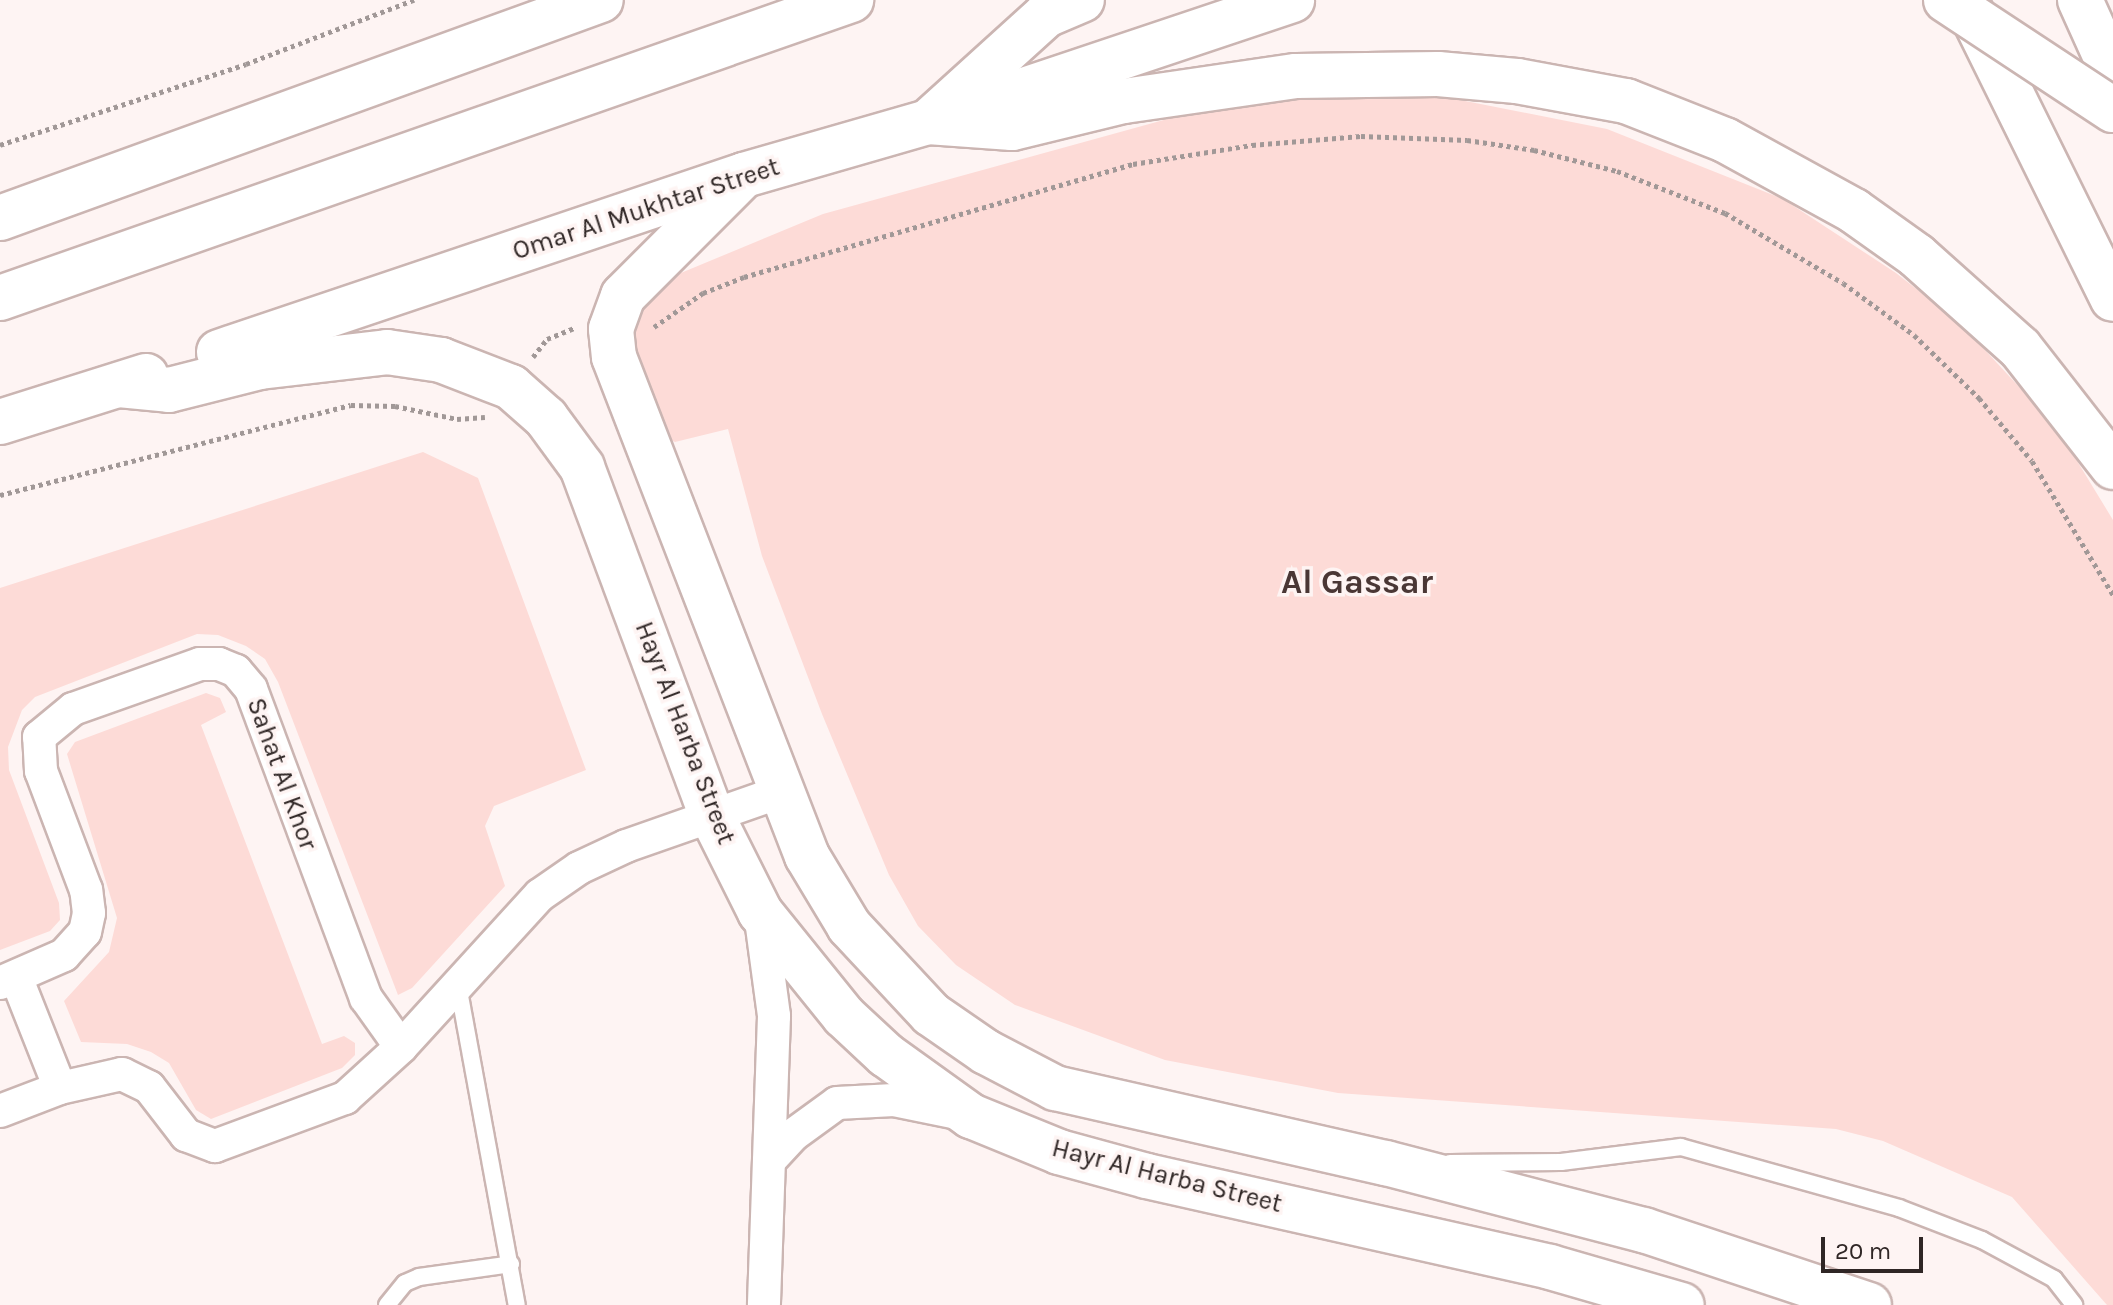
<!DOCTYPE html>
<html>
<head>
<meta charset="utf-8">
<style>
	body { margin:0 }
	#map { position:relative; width:2113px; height:1305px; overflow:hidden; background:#fef4f3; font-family:Karla,sans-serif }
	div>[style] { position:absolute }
	.green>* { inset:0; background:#fddbd7 }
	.path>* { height:5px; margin-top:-2.5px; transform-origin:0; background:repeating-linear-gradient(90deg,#a19897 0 4px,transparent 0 8px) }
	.roads { filter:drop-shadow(2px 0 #cbb5b2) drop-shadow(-2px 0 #cbb5b2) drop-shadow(0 2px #cbb5b2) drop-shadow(0 -2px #cbb5b2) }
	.service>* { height:16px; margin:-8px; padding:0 8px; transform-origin:8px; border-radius:8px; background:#fff }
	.minor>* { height:32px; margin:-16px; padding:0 16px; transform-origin:16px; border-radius:16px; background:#fff }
	.secondary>* { height:44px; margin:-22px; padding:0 22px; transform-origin:22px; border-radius:22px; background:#fff }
	.trunk>* { height:44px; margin:-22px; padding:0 22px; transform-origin:22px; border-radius:22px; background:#fff }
	.bridges { filter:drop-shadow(2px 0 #cbb5b2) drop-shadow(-2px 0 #cbb5b2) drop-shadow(0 2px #cbb5b2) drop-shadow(0 -2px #cbb5b2) }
	.trunk-bridge>* { height:44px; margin:-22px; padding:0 22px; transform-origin:22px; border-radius:22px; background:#fff }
	span { translate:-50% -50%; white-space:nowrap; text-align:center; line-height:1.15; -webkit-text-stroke:7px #fef4f3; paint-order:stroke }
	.street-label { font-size:26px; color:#2f2625 }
	.district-label { font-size:34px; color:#4a3735; font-weight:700 }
	.scale { position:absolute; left:1821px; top:1237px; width:102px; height:36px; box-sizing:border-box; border:4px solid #2f2625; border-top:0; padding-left:10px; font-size:24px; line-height:28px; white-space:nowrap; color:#2f2625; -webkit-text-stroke:6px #fef4f3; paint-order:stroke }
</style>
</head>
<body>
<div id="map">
	<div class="green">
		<div style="clip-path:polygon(1381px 94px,1450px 98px,1607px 129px,1783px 199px,1896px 273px,1960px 323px,2057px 428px,2113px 520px,2113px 1305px,2107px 1305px,2012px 1197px,1883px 1141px,1836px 1129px,1338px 1093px,1165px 1060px,1015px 1005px,956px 965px,918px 926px,889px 875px,822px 714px,762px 556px,728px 429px,675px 442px,657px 434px,634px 375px,631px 327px,653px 290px,676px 275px,823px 214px,1171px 118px,1283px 101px)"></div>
		<div style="clip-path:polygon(423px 452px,478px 478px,586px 770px,494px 806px,485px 826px,505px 886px,412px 988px,398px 995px,278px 682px,265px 659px,246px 646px,218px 635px,197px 634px,35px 697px,22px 710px,8px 747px,9px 770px,59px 903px,60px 920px,50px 931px,0 950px,0 588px)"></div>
		<div style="clip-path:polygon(206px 693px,220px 698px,226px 712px,201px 725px,322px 1044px,344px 1036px,355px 1043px,355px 1055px,342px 1068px,211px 1119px,196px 1110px,169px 1063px,151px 1052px,127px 1044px,81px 1042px,64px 1001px,109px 952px,117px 918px,67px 754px,75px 742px)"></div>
	</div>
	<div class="path">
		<div style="left:0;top:145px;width:259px;rotate:-18.2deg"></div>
		<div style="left:246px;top:64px;width:180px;rotate:-20.9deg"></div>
		<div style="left:654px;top:327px;width:60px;rotate:-34.8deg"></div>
		<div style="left:703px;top:293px;width:44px;rotate:-21.3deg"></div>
		<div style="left:744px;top:277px;width:405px;rotate:-16.2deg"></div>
		<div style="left:1133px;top:164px;width:121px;rotate:-9.1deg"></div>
		<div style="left:1252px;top:145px;width:109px;rotate:-4.7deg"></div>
		<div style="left:1361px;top:136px;width:106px;rotate:2.2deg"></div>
		<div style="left:1467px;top:140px;width:68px;rotate:8.5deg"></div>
		<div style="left:1534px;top:150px;width:86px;rotate:14.2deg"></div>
		<div style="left:1617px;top:171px;width:116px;rotate:21.3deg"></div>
		<div style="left:1725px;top:213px;width:137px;rotate:30.7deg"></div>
		<div style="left:1843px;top:283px;width:88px;rotate:36.2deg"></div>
		<div style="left:1914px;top:335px;width:91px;rotate:44.1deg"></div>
		<div style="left:1979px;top:398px;width:82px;rotate:49.9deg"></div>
		<div style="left:2032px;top:461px;width:157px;rotate:58.8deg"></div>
		<div style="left:533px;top:357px;width:23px;rotate:-52deg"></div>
		<div style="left:547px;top:339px;width:31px;rotate:-22deg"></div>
		<div style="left:0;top:495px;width:362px;rotate:-14.4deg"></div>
		<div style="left:351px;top:405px;width:44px;rotate:1.3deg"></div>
		<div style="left:395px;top:406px;width:63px;rotate:11.8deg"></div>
		<div style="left:457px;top:419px;width:28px;rotate:-4deg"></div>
	</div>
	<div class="roads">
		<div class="service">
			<div style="left:458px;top:985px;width:325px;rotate:79.6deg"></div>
			<div style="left:1450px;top:1163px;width:111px;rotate:-0.5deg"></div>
			<div style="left:1561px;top:1162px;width:121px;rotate:-7.1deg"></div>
			<div style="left:1681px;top:1147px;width:226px;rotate:15.6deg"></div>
			<div style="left:1899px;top:1208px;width:89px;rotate:21.1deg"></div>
			<div style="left:1982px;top:1240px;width:82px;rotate:28.4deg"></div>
			<div style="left:2054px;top:1279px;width:33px;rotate:52deg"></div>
			<div style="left:387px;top:1305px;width:28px;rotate:-51deg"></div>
			<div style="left:405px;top:1283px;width:15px;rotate:-23deg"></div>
			<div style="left:419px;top:1277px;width:93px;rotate:-8deg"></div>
		</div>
		<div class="minor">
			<div style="left:760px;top:912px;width:105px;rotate:82.3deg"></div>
			<div style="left:774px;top:1016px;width:289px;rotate:92deg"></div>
			<div style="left:16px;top:977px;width:119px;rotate:68.4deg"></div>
			<div style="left:0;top:983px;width:70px;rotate:-23.6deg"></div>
			<div style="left:64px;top:955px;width:31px;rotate:-48deg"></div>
			<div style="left:85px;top:932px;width:19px;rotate:-78deg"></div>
			<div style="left:89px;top:913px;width:23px;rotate:-97deg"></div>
			<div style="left:86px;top:890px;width:127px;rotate:-110.7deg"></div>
			<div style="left:41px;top:771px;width:34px;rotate:-93deg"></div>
			<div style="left:39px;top:737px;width:44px;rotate:-39.5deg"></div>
			<div style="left:73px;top:709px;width:135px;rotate:-19.5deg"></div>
			<div style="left:200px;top:664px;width:19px"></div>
			<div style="left:219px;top:664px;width:18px;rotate:22deg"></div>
			<div style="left:236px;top:671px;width:23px;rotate:50deg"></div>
			<div style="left:251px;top:689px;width:330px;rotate:69.6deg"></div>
			<div style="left:366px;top:998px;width:60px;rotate:54.5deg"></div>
			<div style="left:0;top:1111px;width:64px;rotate:-21deg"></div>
			<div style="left:60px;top:1088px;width:64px;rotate:-12.7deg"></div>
			<div style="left:122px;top:1074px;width:30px;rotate:26deg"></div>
			<div style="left:149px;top:1087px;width:61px;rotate:52.4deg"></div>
			<div style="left:186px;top:1135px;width:31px;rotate:21deg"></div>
			<div style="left:215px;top:1146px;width:139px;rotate:-20.3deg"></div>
			<div style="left:345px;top:1098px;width:76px;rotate:-42.3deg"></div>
			<div style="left:401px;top:1047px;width:206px;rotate:-47.6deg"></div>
			<div style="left:540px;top:895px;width:47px;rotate:-34.7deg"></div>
			<div style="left:579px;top:868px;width:52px;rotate:-25.1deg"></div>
			<div style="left:626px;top:846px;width:163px;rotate:-19.3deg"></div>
			<div style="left:769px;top:1161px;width:35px;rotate:-47deg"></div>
			<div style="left:793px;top:1135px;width:54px;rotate:-36deg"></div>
			<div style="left:837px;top:1103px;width:57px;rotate:-3deg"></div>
			<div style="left:894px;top:1100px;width:65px;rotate:11.5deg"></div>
		</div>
		<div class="secondary">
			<div style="left:744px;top:175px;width:171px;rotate:135deg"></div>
			<div style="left:623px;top:296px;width:35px;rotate:110deg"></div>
			<div style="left:611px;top:329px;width:28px;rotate:84deg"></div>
			<div style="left:614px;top:357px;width:535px;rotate:68.85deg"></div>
			<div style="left:807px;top:856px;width:82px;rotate:59deg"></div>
			<div style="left:849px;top:926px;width:120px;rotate:47deg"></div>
			<div style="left:931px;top:1014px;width:67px;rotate:34.6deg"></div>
			<div style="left:986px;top:1052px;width:78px;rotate:27.6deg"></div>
			<div style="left:1055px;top:1088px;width:339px;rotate:12.8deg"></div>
			<div style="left:1386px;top:1163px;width:267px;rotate:14.6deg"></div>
			<div style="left:1644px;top:1230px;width:237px;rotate:18.4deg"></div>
			<div style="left:0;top:298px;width:902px;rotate:-19.3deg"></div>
			<div style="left:219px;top:352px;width:554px;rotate:-18.63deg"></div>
			<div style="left:744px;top:175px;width:191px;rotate:-16.1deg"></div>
			<div style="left:928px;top:122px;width:384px;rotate:-18.5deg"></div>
			<div style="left:119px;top:385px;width:50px;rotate:5.7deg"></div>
			<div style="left:169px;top:390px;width:94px;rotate:-14.2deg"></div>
			<div style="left:260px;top:367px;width:128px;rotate:-6.7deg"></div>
			<div style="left:387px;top:352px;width:55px;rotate:8.4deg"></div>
			<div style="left:441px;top:360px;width:75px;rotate:21.1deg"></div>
			<div style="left:511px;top:387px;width:47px;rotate:41.5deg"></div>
			<div style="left:546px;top:418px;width:61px;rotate:53.7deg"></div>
			<div style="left:582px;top:467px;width:368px;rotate:69.6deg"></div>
			<div style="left:710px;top:812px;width:112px;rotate:63.4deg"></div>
			<div style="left:760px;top:912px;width:134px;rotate:51.1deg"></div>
			<div style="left:844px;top:1016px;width:57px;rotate:42.9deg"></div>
			<div style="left:886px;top:1055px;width:105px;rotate:35.7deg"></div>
			<div style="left:971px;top:1116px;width:95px;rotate:22.2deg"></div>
			<div style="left:1059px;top:1152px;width:91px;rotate:15.3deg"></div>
			<div style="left:1147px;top:1176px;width:413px;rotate:12.7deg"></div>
			<div style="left:1550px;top:1267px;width:137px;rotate:16.1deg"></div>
			<div style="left:0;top:422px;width:153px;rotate:-17.5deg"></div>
		</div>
		<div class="trunk">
			<div style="left:2080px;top:0;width:80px;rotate:65.7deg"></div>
			<div style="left:1966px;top:2px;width:331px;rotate:63.7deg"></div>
			<div style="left:928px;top:122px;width:84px;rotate:4.1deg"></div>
			<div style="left:1012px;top:128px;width:115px;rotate:-13.6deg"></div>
			<div style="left:1124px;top:101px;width:174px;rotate:-8.3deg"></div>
			<div style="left:1296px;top:76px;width:142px;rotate:-0.8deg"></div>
			<div style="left:1438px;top:74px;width:79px;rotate:5.1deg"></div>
			<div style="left:1517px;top:81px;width:111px;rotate:10.4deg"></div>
			<div style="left:1626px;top:101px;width:106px;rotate:21.5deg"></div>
			<div style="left:1725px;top:140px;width:147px;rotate:28.8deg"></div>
			<div style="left:1854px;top:211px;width:77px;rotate:35.5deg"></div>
			<div style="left:1917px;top:256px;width:138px;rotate:41.8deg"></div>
			<div style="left:2020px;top:348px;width:151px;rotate:52deg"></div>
			<div style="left:928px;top:122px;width:159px;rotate:-42.2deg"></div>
			<div style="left:1046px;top:15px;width:39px;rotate:-23deg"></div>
			<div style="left:0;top:218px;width:639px;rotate:-19.94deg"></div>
		</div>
	</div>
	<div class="bridges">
		<div class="trunk-bridge">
			<div style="left:1946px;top:0;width:200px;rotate:33.4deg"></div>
		</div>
	</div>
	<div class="street-label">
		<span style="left:646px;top:209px;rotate:-18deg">Omar Al Mukhtar Street</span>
		<span style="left:685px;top:733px;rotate:69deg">Hayr Al Harba Street</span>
		<span style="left:282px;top:774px;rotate:70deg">Sahat Al Khor</span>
		<span style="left:1167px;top:1176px;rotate:14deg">Hayr Al Harba Street</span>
	</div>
	<div class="district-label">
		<span style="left:1357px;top:583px">Al Gassar</span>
	</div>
	<div class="scale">20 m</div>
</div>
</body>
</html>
